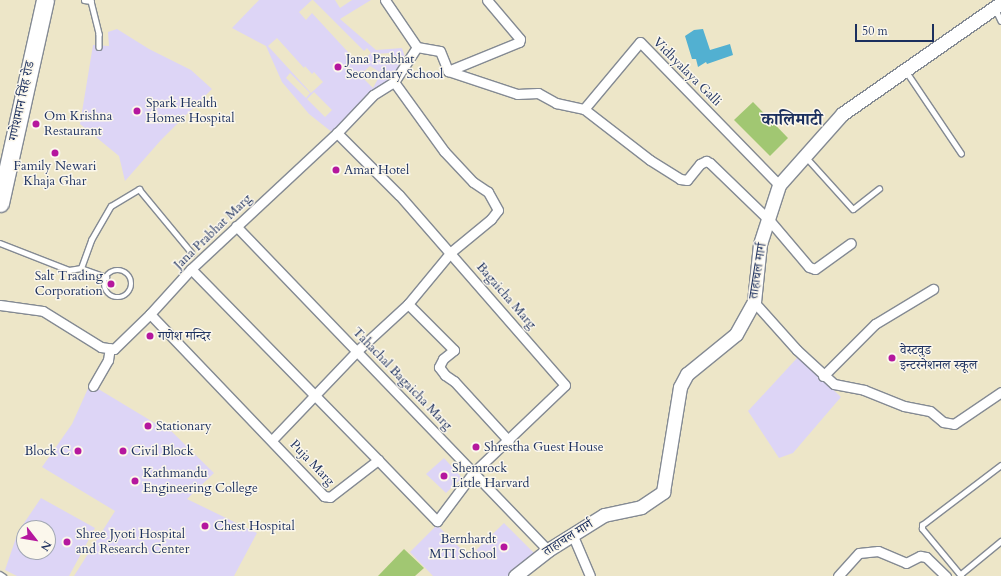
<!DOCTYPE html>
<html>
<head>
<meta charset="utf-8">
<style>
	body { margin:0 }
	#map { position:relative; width:1001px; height:576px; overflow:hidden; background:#ede6c8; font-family:Cardo,"Noto Serif Devanagari",serif }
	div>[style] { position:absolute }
	.built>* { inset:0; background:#ddd5f6 }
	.green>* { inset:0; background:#a1c772 }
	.water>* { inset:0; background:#52b0d1 }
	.roads { filter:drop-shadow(1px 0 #848a93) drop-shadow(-1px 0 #848a93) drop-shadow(0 1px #848a93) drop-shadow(0 -1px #848a93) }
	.lane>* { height:4.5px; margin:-2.25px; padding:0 2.25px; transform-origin:2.25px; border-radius:2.25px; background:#fff }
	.lane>.ring { margin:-2.25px; padding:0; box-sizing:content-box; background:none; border:4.5px solid #fff; border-radius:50% }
	.street>* { height:9px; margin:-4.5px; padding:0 4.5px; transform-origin:4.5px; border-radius:4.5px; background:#fff }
	.secondary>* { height:13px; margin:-6.5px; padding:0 6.5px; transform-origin:6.5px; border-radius:6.5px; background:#fff }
	.highway>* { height:17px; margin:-8.5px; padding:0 8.5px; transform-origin:8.5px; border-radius:8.5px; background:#fff }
	.dots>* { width:11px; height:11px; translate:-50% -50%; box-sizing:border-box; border:2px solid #fbf7ec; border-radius:50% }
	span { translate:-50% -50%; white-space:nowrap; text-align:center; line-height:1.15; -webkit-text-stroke:3px #fbf7ec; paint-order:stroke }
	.poi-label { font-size:13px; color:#1b2f5e }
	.left { translate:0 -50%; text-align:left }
	.right { translate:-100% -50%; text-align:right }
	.street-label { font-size:13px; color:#1b2f5e }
	.district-label { font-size:17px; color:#1b2f5e; font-weight:700 }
	.north { position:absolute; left:16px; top:520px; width:40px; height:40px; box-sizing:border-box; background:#fbf7ec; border:1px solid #a1a7b3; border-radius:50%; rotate:121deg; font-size:11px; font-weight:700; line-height:16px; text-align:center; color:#1b2f5e }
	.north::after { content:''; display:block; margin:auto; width:14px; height:18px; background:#b5179e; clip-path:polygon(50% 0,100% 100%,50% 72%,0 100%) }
	.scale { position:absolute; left:855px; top:24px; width:79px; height:18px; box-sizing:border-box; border:2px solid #1b2f5e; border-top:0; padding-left:5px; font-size:12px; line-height:14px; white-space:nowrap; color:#1b2f5e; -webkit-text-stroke:3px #fbf7ec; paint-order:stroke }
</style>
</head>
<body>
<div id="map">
	<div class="built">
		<div style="clip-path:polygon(evenodd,259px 0,312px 0,299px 12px,306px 20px,312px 13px,359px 64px,371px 53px,367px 48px,364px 51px,313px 0,335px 0,340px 8px,352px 0,371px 0,340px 19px,376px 50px,402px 48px,406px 60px,392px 82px,333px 133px,309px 114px,282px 82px,266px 46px,232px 28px,259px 0,277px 38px,304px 68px,305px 66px,312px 74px,314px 72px,323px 82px,311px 93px,268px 46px,277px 38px,259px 0,390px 53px,390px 63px,381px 63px,380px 60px,374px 60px,374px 54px,390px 53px,259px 0,370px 66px,381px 73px,373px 88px,360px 75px,370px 66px,259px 0,290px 73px,310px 93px,306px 98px,286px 78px,290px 73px,259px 0,314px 92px,332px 110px,325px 117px,307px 99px,314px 92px)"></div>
		<div style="clip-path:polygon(117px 29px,149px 49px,191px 70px,212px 89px,161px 140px,125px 181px,119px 156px,80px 124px,93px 45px,109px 46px,108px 32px)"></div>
		<div style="clip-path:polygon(798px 357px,841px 397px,793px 453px,779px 458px,748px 411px)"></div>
		<div style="clip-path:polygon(90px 384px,158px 425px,162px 422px,214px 473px,187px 499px,257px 533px,234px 576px,74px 576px,115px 511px,42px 467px,72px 424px)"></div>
		<div style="clip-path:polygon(444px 458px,462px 478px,446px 493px,426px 474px)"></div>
		<div style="clip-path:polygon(evenodd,41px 498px,95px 528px,69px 576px,17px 576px,5px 570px,18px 532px,41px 498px,24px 528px,48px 528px,48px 552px,24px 552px,24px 528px)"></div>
		<div style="clip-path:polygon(504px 523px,535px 554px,512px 576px,433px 576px,410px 552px,437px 525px,469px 557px)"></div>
	</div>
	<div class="green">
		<div style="clip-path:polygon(753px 102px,788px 138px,770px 156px,734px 120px)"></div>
		<div style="clip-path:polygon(404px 549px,424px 568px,415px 576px,378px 576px)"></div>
	</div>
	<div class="water">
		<div style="clip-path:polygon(703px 29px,710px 50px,730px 44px,733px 55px,707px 64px,706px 62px,698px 67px,696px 59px,692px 59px,685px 36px,694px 30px)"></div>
	</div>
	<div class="roads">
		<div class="lane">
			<div style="left:84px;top:0;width:7px;rotate:8deg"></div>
			<div style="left:91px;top:1px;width:34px;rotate:76deg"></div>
			<div style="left:99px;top:34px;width:13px;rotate:90deg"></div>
			<div style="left:995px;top:8px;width:14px;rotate:65deg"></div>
			<div style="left:906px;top:71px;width:99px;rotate:56.1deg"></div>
			<div style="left:806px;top:157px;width:70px;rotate:47.9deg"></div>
			<div style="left:853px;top:209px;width:33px;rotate:-38deg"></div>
			<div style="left:0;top:243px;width:74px;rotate:21.4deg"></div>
			<div style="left:69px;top:270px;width:12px;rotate:-9deg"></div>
			<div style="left:81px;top:268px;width:30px;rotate:-70deg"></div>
			<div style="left:91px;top:240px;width:39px;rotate:-60deg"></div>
			<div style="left:111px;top:206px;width:33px;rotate:-31deg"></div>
			<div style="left:139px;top:189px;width:83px;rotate:50.4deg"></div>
			<div style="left:81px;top:268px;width:27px;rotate:20deg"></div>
			<div class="ring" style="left:104px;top:270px;width:23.5px;height:23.5px"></div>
			<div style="left:0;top:574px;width:4px;rotate:34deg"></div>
			<div style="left:961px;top:574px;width:52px;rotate:-39.5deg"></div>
			<div style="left:961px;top:576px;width:61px;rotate:-129.7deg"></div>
			<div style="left:922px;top:529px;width:4px;rotate:-90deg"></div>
			<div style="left:922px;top:525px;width:99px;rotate:-37.2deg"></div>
		</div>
		<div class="street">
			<div style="left:385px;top:0;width:57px;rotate:55.8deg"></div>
			<div style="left:417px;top:47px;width:23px;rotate:10deg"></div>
			<div style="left:440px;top:51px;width:22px;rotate:68deg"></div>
			<div style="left:448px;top:71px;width:73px;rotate:18.4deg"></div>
			<div style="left:517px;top:94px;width:21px;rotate:-3deg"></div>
			<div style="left:538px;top:93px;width:21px;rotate:29deg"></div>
			<div style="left:556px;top:103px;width:29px;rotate:12deg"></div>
			<div style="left:584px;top:109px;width:87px;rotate:-50.1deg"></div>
			<div style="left:640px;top:42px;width:199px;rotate:45.8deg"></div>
			<div style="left:448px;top:71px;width:77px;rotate:-22.2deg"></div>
			<div style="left:519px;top:42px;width:3px;rotate:-72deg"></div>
			<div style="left:520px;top:39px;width:51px;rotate:-130.2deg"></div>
			<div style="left:584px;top:109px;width:83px;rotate:37.7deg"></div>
			<div style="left:650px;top:160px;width:36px;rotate:32deg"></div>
			<div style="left:680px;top:179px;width:7px;rotate:8deg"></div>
			<div style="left:687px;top:180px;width:21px;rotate:-51deg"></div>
			<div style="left:700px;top:164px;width:7px;rotate:-27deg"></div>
			<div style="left:706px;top:161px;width:4px;rotate:27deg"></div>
			<div style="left:710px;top:163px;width:83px;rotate:44deg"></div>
			<div style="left:770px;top:221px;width:60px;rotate:49.7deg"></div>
			<div style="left:809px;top:267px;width:6px;rotate:18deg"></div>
			<div style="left:815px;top:269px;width:44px;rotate:-35.8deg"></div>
			<div style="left:236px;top:226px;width:450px;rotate:46.1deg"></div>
			<div style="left:191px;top:269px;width:267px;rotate:45.6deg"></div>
			<div style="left:754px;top:302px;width:64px;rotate:48.1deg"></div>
			<div style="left:797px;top:350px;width:50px;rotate:42.6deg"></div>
			<div style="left:834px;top:384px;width:31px;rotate:11deg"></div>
			<div style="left:864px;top:390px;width:43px;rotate:21.8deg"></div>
			<div style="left:904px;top:406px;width:26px;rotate:11deg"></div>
			<div style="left:930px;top:411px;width:17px;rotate:40deg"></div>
			<div style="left:943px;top:422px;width:11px;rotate:10deg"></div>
			<div style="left:954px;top:424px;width:57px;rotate:-34.2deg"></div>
			<div style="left:408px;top:304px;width:65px;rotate:45deg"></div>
			<div style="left:454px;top:350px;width:14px;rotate:141deg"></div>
			<div style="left:443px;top:359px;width:9px;rotate:117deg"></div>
			<div style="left:439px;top:367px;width:10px;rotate:53deg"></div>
			<div style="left:445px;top:375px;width:11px;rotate:34deg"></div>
			<div style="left:454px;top:381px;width:81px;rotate:47.5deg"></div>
			<div style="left:0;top:305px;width:43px;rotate:7.9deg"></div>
			<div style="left:43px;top:311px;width:68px;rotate:31.8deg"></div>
			<div style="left:101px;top:347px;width:13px;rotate:9deg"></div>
			<div style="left:114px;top:349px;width:50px;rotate:-44.2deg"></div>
			<div style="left:150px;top:314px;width:61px;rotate:-47.7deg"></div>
			<div style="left:191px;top:269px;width:200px;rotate:-43deg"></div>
			<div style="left:337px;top:133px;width:52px;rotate:-46.5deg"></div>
			<div style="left:373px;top:95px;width:25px;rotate:-32deg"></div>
			<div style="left:394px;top:82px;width:42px;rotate:-56.7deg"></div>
			<div style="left:150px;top:314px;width:252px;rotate:46.3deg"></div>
			<div style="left:324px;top:496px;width:6px;rotate:9deg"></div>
			<div style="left:330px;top:497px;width:61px;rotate:-37.6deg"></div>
			<div style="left:378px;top:460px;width:85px;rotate:46deg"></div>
			<div style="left:437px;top:521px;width:60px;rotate:-53.1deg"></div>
			<div style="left:473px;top:473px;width:127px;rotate:-43.7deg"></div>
			<div style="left:565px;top:385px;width:252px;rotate:-131.1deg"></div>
			<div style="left:399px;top:195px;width:88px;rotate:-135deg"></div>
			<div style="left:823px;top:376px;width:74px;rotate:-45deg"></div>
			<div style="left:875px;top:324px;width:68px;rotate:-31.1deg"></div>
			<div style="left:93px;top:386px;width:30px;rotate:-60deg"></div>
			<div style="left:108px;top:360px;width:12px;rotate:-81deg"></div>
			<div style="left:272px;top:440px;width:124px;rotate:-46.3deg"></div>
			<div style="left:358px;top:350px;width:68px;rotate:-42.6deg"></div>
			<div style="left:408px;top:304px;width:67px;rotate:-50.4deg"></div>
			<div style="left:451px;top:252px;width:52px;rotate:-39.5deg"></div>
			<div style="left:491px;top:219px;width:11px;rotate:-52deg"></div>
			<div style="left:498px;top:210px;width:21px;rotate:-119deg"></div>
			<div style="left:488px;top:192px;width:18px;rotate:-146deg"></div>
			<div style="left:473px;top:182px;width:42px;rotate:-133.1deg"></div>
			<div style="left:444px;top:151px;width:85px;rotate:-125.9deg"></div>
			<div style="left:573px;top:536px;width:43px;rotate:67deg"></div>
			<div style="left:838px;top:576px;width:31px;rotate:-48deg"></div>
			<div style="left:859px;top:553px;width:19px;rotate:-6deg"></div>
			<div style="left:878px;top:551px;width:30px;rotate:23deg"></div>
			<div style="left:906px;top:563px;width:16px;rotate:-27deg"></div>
			<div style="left:920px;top:556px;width:6px;rotate:9deg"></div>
			<div style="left:926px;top:557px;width:28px;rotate:44deg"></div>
		</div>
		<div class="secondary">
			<div style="left:515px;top:576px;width:42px;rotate:-38.2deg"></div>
			<div style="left:548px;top:550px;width:66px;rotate:-32deg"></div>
			<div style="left:604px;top:515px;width:38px;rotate:-12deg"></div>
			<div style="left:641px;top:507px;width:27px;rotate:-34deg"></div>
			<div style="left:663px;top:492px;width:106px;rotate:-80.8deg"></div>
			<div style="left:680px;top:387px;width:15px;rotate:-62deg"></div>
			<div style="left:687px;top:374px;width:63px;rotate:-39.2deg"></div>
			<div style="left:736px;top:334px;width:37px;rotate:-61deg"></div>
			<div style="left:754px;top:302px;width:58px;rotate:-84.1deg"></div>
			<div style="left:760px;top:244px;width:62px;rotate:-72.1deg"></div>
			<div style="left:779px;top:185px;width:95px;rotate:-48.4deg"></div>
			<div style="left:842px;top:114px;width:194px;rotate:-34.9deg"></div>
		</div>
		<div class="highway">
			<div style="left:0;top:203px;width:208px;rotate:-77.5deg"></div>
		</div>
	</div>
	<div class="dots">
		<div style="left:338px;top:67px;background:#b5179e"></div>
		<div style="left:137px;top:111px;background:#b5179e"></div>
		<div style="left:36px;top:124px;background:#b5179e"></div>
		<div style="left:55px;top:153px;background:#b5179e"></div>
		<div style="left:336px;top:170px;background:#b5179e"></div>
		<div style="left:111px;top:284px;background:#b5179e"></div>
		<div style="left:150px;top:336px;background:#b5179e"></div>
		<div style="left:892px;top:358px;background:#b5179e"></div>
		<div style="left:148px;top:426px;background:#b5179e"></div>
		<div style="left:476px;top:447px;background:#b5179e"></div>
		<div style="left:78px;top:451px;background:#b5179e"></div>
		<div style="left:123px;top:451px;background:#b5179e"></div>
		<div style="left:444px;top:476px;background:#b5179e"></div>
		<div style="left:135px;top:481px;background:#b5179e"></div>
		<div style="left:205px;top:526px;background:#b5179e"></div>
		<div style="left:67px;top:542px;background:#b5179e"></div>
		<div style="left:504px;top:547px;background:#b5179e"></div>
	</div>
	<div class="poi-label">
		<span class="left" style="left:346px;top:67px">Jana Prabhat<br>Secondary School</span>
		<span class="left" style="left:146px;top:111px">Spark Health<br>Homes Hospital</span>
		<span class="left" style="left:44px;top:124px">Om Krishna<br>Restaurant</span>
		<span style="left:55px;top:174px">Family Newari<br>Khaja Ghar</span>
		<span class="left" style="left:344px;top:170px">Amar Hotel</span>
		<span class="right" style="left:103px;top:284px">Salt Trading<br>Corporation</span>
		<span class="left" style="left:158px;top:336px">गणेश मन्दिर</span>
		<span class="left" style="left:900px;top:358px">वेस्टवुड<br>इन्टरनेशनल स्कूल</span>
		<span class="left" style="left:156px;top:426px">Stationary</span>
		<span class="left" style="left:484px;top:447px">Shrestha Guest House</span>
		<span class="right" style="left:70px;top:451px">Block C</span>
		<span class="left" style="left:131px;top:451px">Civil Block</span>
		<span class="left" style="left:452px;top:476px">Shemrock<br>Little Harvard</span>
		<span class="left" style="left:143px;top:481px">Kathmandu<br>Engineering College</span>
		<span class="left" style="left:214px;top:526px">Chest Hospital</span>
		<span class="left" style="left:76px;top:542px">Shree Jyoti Hospital<br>and Research Center</span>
		<span class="right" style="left:496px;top:547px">Bernhardt<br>MTI School</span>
	</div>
	<div class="street-label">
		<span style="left:687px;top:72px;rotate:45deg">Vidhyalaya Galli</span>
		<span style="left:22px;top:101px;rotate:-78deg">गणेशमान सिंह रोड</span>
		<span style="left:213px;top:232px;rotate:-44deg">Jana Prabhat Marg</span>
		<span style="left:758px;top:271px;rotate:-81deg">ताहाचल मार्ग</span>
		<span style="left:506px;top:296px;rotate:49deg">Bagaicha Marg</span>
		<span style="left:402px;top:379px;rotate:46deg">Tahachal Bagaicha Marg</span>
		<span style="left:312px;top:463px;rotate:46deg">Puja Marg</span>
		<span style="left:568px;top:538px;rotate:-32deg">ताहाचल मार्ग</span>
	</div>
	<div class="district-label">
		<span style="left:792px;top:120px">कालिमाटी</span>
	</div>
	<div class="north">N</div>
	<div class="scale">50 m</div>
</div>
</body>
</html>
